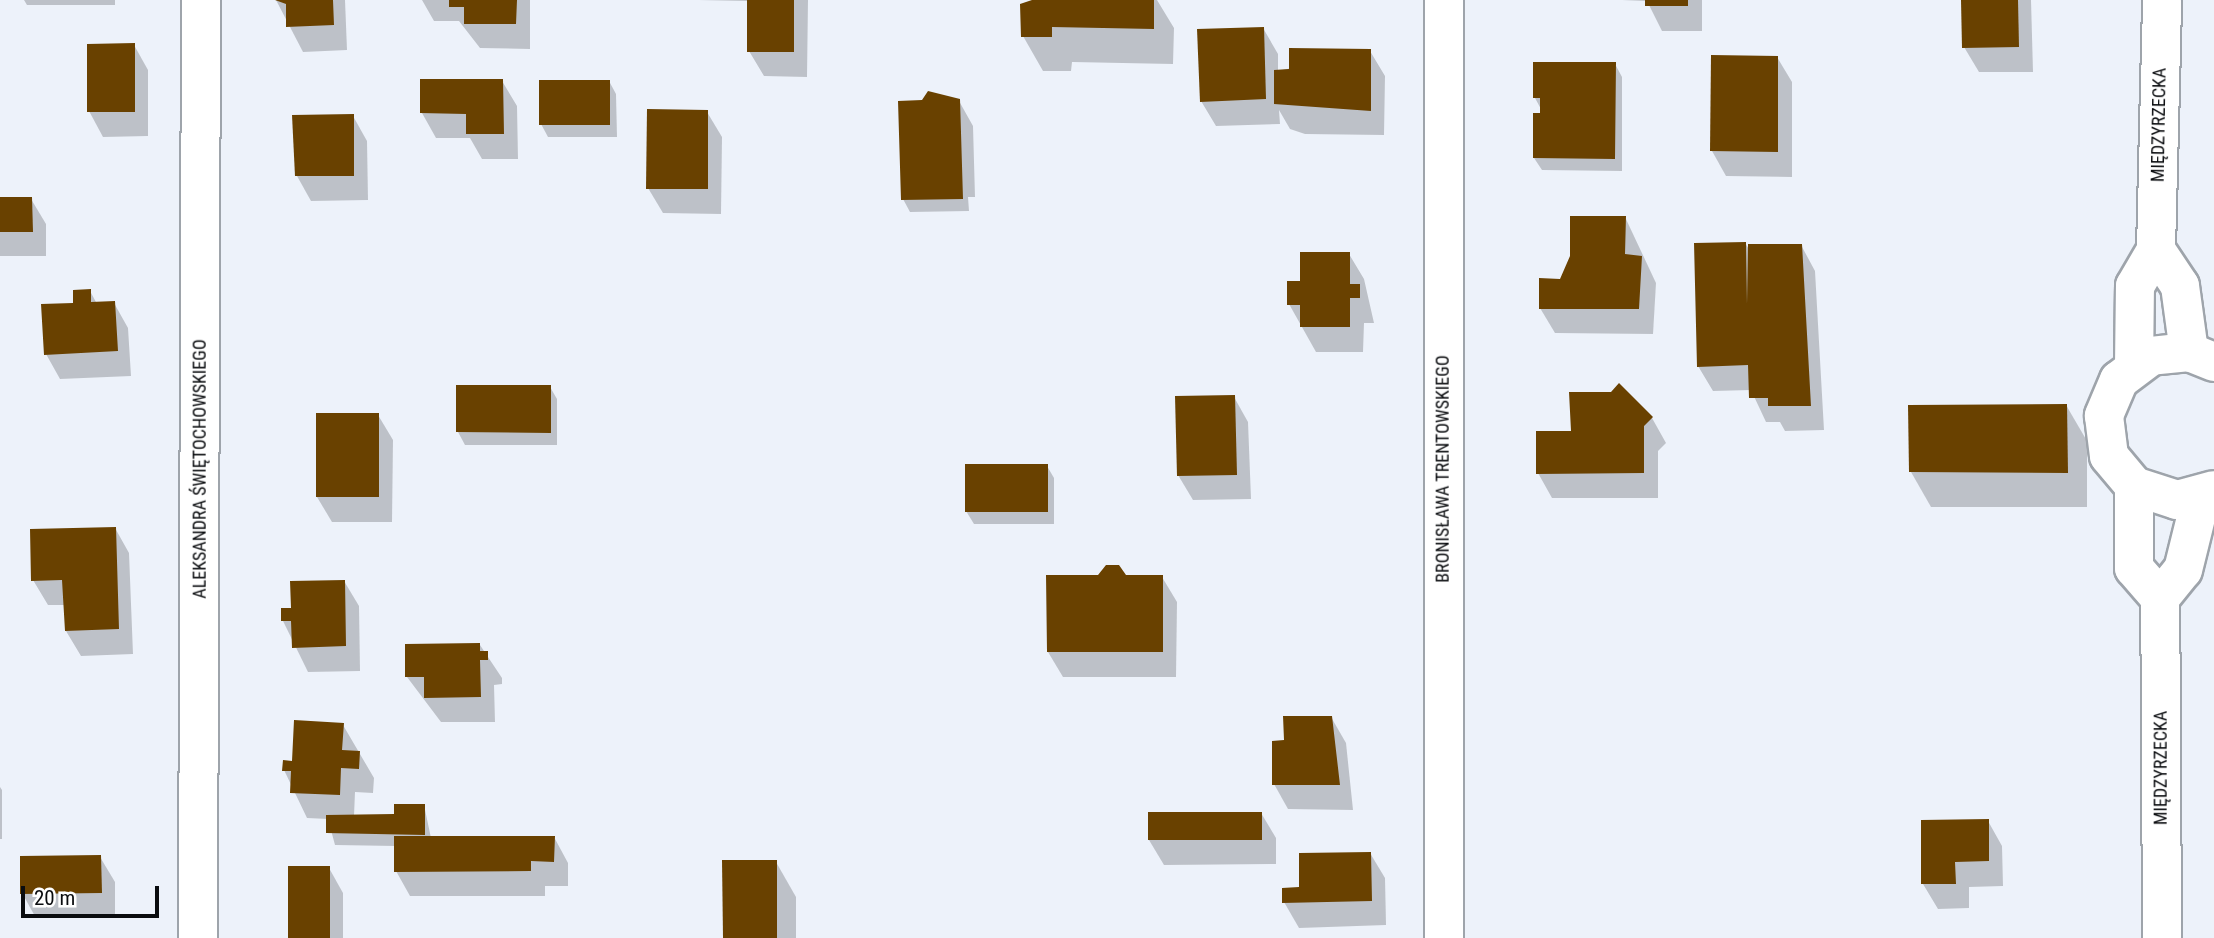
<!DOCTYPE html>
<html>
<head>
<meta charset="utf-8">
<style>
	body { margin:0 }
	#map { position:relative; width:2214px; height:938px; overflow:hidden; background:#edf2fa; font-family:"Roboto Condensed",sans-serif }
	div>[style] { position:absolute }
	.shadow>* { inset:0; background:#0003 }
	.building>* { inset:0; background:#694100 }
	.roads { filter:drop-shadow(2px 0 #9ea4ab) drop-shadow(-2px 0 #9ea4ab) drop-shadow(0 2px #9ea4ab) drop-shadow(0 -2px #9ea4ab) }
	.minor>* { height:38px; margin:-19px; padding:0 19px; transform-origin:19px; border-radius:19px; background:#fff }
	.major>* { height:38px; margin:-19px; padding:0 19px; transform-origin:19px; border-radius:19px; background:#fff }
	span { translate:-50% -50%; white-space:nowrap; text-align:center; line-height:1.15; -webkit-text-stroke:7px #fff; paint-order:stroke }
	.street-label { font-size:18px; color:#0a0c0f }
	.scale { position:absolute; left:21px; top:886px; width:138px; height:32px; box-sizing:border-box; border:4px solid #0a0c0f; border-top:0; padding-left:9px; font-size:21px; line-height:24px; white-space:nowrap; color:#0a0c0f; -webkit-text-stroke:5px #fff; paint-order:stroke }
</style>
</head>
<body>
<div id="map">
	<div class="shadow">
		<div style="clip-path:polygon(24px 0,115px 0,115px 5px,27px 5px)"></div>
		<div style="clip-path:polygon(276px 0,345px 0,347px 50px,303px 52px)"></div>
		<div style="clip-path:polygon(422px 0,530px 0,530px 49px,480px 48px,459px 21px,434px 21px)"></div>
		<div style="clip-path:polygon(808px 0,807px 77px,764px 76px,749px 51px,749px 1px,698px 0)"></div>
		<div style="clip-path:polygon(1034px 0,1157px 0,1174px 28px,1173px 64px,1072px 62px,1071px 71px,1043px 71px,1023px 36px)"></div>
		<div style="clip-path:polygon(1622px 0,1720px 0,1702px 0,1702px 31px,1662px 31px,1647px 1px)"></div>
		<div style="clip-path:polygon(1963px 0,2031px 0,2033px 72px,1979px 72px,1964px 47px)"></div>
		<div style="clip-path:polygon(1263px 28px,1278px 54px,1278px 71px,1370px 51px,1385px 76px,1384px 135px,1305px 134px,1290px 129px,1279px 110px,1280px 124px,1216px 126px,1201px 101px)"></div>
		<div style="clip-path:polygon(134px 45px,148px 70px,148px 136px,103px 137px,89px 111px)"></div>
		<div style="clip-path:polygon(1777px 57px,1792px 82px,1792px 177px,1726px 176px,1712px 151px)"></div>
		<div style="clip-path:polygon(1615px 64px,1622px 77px,1622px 171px,1542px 170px,1534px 158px,1542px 111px,1535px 98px)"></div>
		<div style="clip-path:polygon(502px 81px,517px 106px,518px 159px,482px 159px,470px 138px,436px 138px,422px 113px)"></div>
		<div style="clip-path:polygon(609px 81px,616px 94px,617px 137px,548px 137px,541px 124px)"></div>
		<div style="clip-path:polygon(959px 101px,973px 126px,975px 197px,968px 197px,969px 211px,910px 212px,903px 199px,923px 102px)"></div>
		<div style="clip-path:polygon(707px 112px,722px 137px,721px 214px,663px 213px,648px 188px)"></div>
		<div style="clip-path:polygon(353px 116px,367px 141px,368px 200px,311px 201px,297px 176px)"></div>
		<div style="clip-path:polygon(0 199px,31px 199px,46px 224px,46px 256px,0 256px)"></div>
		<div style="clip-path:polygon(1625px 217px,1656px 283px,1653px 334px,1555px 333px,1540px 308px)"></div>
		<div style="clip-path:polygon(1745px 243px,1750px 251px,1801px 245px,1815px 271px,1824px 430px,1785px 431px,1780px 422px,1766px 422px,1751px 390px,1713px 391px,1698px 366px)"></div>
		<div style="clip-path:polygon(1349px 254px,1364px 279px,1374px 323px,1364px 323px,1363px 352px,1316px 352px,1289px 304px,1302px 283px)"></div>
		<div style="clip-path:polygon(90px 291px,97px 304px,114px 303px,128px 328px,131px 376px,60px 379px,46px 354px)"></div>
		<div style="clip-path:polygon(458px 387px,550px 387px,557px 399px,557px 445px,465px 445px,458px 432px)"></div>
		<div style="clip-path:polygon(1234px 397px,1248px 422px,1251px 499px,1193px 500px,1178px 475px)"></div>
		<div style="clip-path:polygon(2066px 405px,2087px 441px,2087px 507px,1931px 507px,1911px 472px)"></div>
		<div style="clip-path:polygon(378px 415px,393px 440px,392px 522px,332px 522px,317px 497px)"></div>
		<div style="clip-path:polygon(1652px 418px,1666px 443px,1658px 451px,1658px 498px,1552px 498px,1538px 473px,1573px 432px)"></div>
		<div style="clip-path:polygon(1047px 466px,1054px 478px,1054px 524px,974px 524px,966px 511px)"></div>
		<div style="clip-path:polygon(115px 528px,129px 553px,133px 654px,81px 656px,66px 631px,65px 605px,48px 605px,33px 580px)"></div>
		<div style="clip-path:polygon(1099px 577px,1162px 577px,1177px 602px,1176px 677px,1063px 677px,1048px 652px)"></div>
		<div style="clip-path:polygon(344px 581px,359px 606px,360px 671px,308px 672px,283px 621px)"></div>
		<div style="clip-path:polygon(480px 645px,502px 678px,502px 684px,494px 685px,495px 722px,441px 722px,407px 677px)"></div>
		<div style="clip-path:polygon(1331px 717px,1346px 743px,1353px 810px,1288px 809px,1274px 784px,1285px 742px)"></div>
		<div style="clip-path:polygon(343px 725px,374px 778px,373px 793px,355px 792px,354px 816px,396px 815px,424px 805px,431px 838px,554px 837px,568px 863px,568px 886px,545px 886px,545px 896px,410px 896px,396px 871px,396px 846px,335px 845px,328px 819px,307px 818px,284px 770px)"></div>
		<div style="clip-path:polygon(0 787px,2px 790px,2px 839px,0 839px)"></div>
		<div style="clip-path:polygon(1261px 813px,1276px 838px,1276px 864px,1164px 865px,1149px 840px)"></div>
		<div style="clip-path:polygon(1988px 821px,2002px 846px,2003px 886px,1969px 887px,1969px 908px,1938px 909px,1923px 884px)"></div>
		<div style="clip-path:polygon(1370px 853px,1385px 878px,1386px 925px,1299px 928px,1284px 902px)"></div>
		<div style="clip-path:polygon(100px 857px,115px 882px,115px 918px,36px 918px,22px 893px)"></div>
		<div style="clip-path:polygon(776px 862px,796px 897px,796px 938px,724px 938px)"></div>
		<div style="clip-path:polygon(329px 868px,343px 893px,343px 938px,289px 938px)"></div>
	</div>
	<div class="building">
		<div style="clip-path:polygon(275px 0,333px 0,334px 25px,286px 27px,286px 4px)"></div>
		<div style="clip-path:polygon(449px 0,517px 0,516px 24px,464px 24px,464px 7px,449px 7px)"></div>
		<div style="clip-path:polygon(747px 0,794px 0,794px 52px,747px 52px)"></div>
		<div style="clip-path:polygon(1032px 0,1154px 0,1154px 29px,1052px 27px,1052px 37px,1021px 37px,1020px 4px)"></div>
		<div style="clip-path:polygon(1645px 0,1688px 0,1688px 6px,1645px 6px)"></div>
		<div style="clip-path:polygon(1961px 0,2018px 0,2019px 47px,1962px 48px)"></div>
		<div style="clip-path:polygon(1264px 27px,1266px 99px,1200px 102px,1197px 29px)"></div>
		<div style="clip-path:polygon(135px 43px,135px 112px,87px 112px,87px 44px)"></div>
		<div style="clip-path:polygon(1289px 48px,1371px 49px,1371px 111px,1274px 104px,1274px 70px,1289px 69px)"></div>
		<div style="clip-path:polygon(1711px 55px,1778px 56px,1778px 152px,1710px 151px)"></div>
		<div style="clip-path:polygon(1533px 62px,1616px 62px,1615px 159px,1533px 158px,1533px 113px,1540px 113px,1540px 98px,1533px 98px)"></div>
		<div style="clip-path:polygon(420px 79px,503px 79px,504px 134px,466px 134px,466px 114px,420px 113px)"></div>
		<div style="clip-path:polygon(539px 80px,610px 80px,610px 125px,539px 125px)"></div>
		<div style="clip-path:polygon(928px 91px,960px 99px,963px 199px,901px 200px,898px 101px,922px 100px)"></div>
		<div style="clip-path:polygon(647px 109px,708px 110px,708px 189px,646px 189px)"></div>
		<div style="clip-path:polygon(354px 114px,354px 176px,295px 176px,292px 115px)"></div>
		<div style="clip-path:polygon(0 197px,32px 197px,33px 232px,0 232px)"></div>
		<div style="clip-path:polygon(1570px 216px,1626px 216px,1625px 254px,1642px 256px,1639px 309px,1539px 309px,1539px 278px,1560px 279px,1570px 256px)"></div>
		<div style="clip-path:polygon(1746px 242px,1747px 304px,1748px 244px,1802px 244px,1811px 406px,1768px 406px,1768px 398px,1749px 398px,1748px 365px,1697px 367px,1694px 243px)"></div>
		<div style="clip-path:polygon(1300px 252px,1350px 252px,1350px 284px,1360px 284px,1360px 298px,1350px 298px,1350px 327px,1300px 327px,1300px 305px,1287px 305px,1287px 281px,1300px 281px)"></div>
		<div style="clip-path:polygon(91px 289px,91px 302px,115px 301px,118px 351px,44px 355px,41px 304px,73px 303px,73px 290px)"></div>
		<div style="clip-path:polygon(1619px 383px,1653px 417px,1644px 426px,1644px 473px,1536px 474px,1536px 431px,1571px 431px,1569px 392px,1611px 392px)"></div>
		<div style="clip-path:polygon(456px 385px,551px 385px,551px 433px,456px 432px)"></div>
		<div style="clip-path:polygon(1235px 395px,1237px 475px,1177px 476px,1175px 396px)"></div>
		<div style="clip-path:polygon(2067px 404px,2068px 473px,1909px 472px,1908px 405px)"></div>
		<div style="clip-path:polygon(316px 413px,379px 413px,379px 497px,316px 497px)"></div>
		<div style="clip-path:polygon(965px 464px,1048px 464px,1048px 512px,965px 512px)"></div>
		<div style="clip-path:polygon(116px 527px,119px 629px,65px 631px,62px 580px,31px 581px,30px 529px)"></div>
		<div style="clip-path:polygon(1106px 565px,1119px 565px,1126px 575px,1163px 575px,1163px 652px,1047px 652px,1046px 575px,1098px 575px)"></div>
		<div style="clip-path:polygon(345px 580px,346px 646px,292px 648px,291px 621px,281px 621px,281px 608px,291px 608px,290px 581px)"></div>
		<div style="clip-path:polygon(480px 643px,480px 651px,488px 651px,488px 660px,480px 660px,481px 697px,424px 698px,424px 677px,405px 677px,405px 644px)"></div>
		<div style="clip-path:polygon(1283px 716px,1332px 716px,1340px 785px,1272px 785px,1272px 741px,1284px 740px)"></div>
		<div style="clip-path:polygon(294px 720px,344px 723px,342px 750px,360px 751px,359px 769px,341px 768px,340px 795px,290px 793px,291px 771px,282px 771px,283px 760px,292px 761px)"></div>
		<div style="clip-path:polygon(394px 804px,425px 804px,425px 835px,326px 833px,326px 815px,394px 814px)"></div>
		<div style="clip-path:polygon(1148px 812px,1262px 812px,1262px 840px,1148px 840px)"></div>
		<div style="clip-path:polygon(1989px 819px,1989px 861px,1955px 862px,1956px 884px,1921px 884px,1921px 820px)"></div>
		<div style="clip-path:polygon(394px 836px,555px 836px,554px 862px,531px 861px,531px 871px,394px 872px)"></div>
		<div style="clip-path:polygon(1371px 852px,1372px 901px,1282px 903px,1282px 888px,1299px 887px,1299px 853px)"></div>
		<div style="clip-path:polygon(101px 855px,102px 893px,20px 894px,20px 856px)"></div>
		<div style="clip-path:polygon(722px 860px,777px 860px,777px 938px,723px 938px)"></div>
		<div style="clip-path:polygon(288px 866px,330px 866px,330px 938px,288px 938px)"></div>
	</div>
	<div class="roads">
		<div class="minor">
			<div style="left:198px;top:938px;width:938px;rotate:-89.82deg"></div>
			<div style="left:1444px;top:938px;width:938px;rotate:-90deg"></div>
		</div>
		<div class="major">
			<div style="left:2156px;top:250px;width:43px;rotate:56.3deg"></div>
			<div style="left:2180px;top:286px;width:67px;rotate:82.2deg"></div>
			<div style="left:2214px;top:362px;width:27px;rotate:-158deg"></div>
			<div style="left:2189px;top:352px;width:38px;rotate:174deg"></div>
			<div style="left:2151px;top:356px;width:40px;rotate:143deg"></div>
			<div style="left:2119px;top:380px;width:39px;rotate:113deg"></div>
			<div style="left:2104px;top:416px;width:40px;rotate:82.9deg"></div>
			<div style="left:2109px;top:456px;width:39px;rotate:50deg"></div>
			<div style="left:2134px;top:486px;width:45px;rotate:18deg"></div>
			<div style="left:2177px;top:500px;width:38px;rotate:-15deg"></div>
			<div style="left:2134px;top:366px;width:80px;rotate:-89.3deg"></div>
			<div style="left:2135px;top:286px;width:42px;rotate:-59.7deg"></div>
			<div style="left:2156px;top:250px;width:250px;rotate:-88.6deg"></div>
			<div style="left:2134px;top:486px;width:82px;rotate:90deg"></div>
			<div style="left:2134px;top:568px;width:40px;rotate:49deg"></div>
			<div style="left:2162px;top:938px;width:340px;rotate:-90.3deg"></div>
			<div style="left:2160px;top:598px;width:36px;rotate:-51deg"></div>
			<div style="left:2183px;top:570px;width:75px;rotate:-76.1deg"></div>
		</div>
	</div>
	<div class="street-label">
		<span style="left:2159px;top:125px;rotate:-89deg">MIĘDZYRZECKA</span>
		<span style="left:200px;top:469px;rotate:-90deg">ALEKSANDRA ŚWIĘTOCHOWSKIEGO</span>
		<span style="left:1443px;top:469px;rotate:-90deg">BRONISŁAWA TRENTOWSKIEGO</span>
		<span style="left:2161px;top:768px;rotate:-90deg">MIĘDZYRZECKA</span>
	</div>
	<div class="scale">20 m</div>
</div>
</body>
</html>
